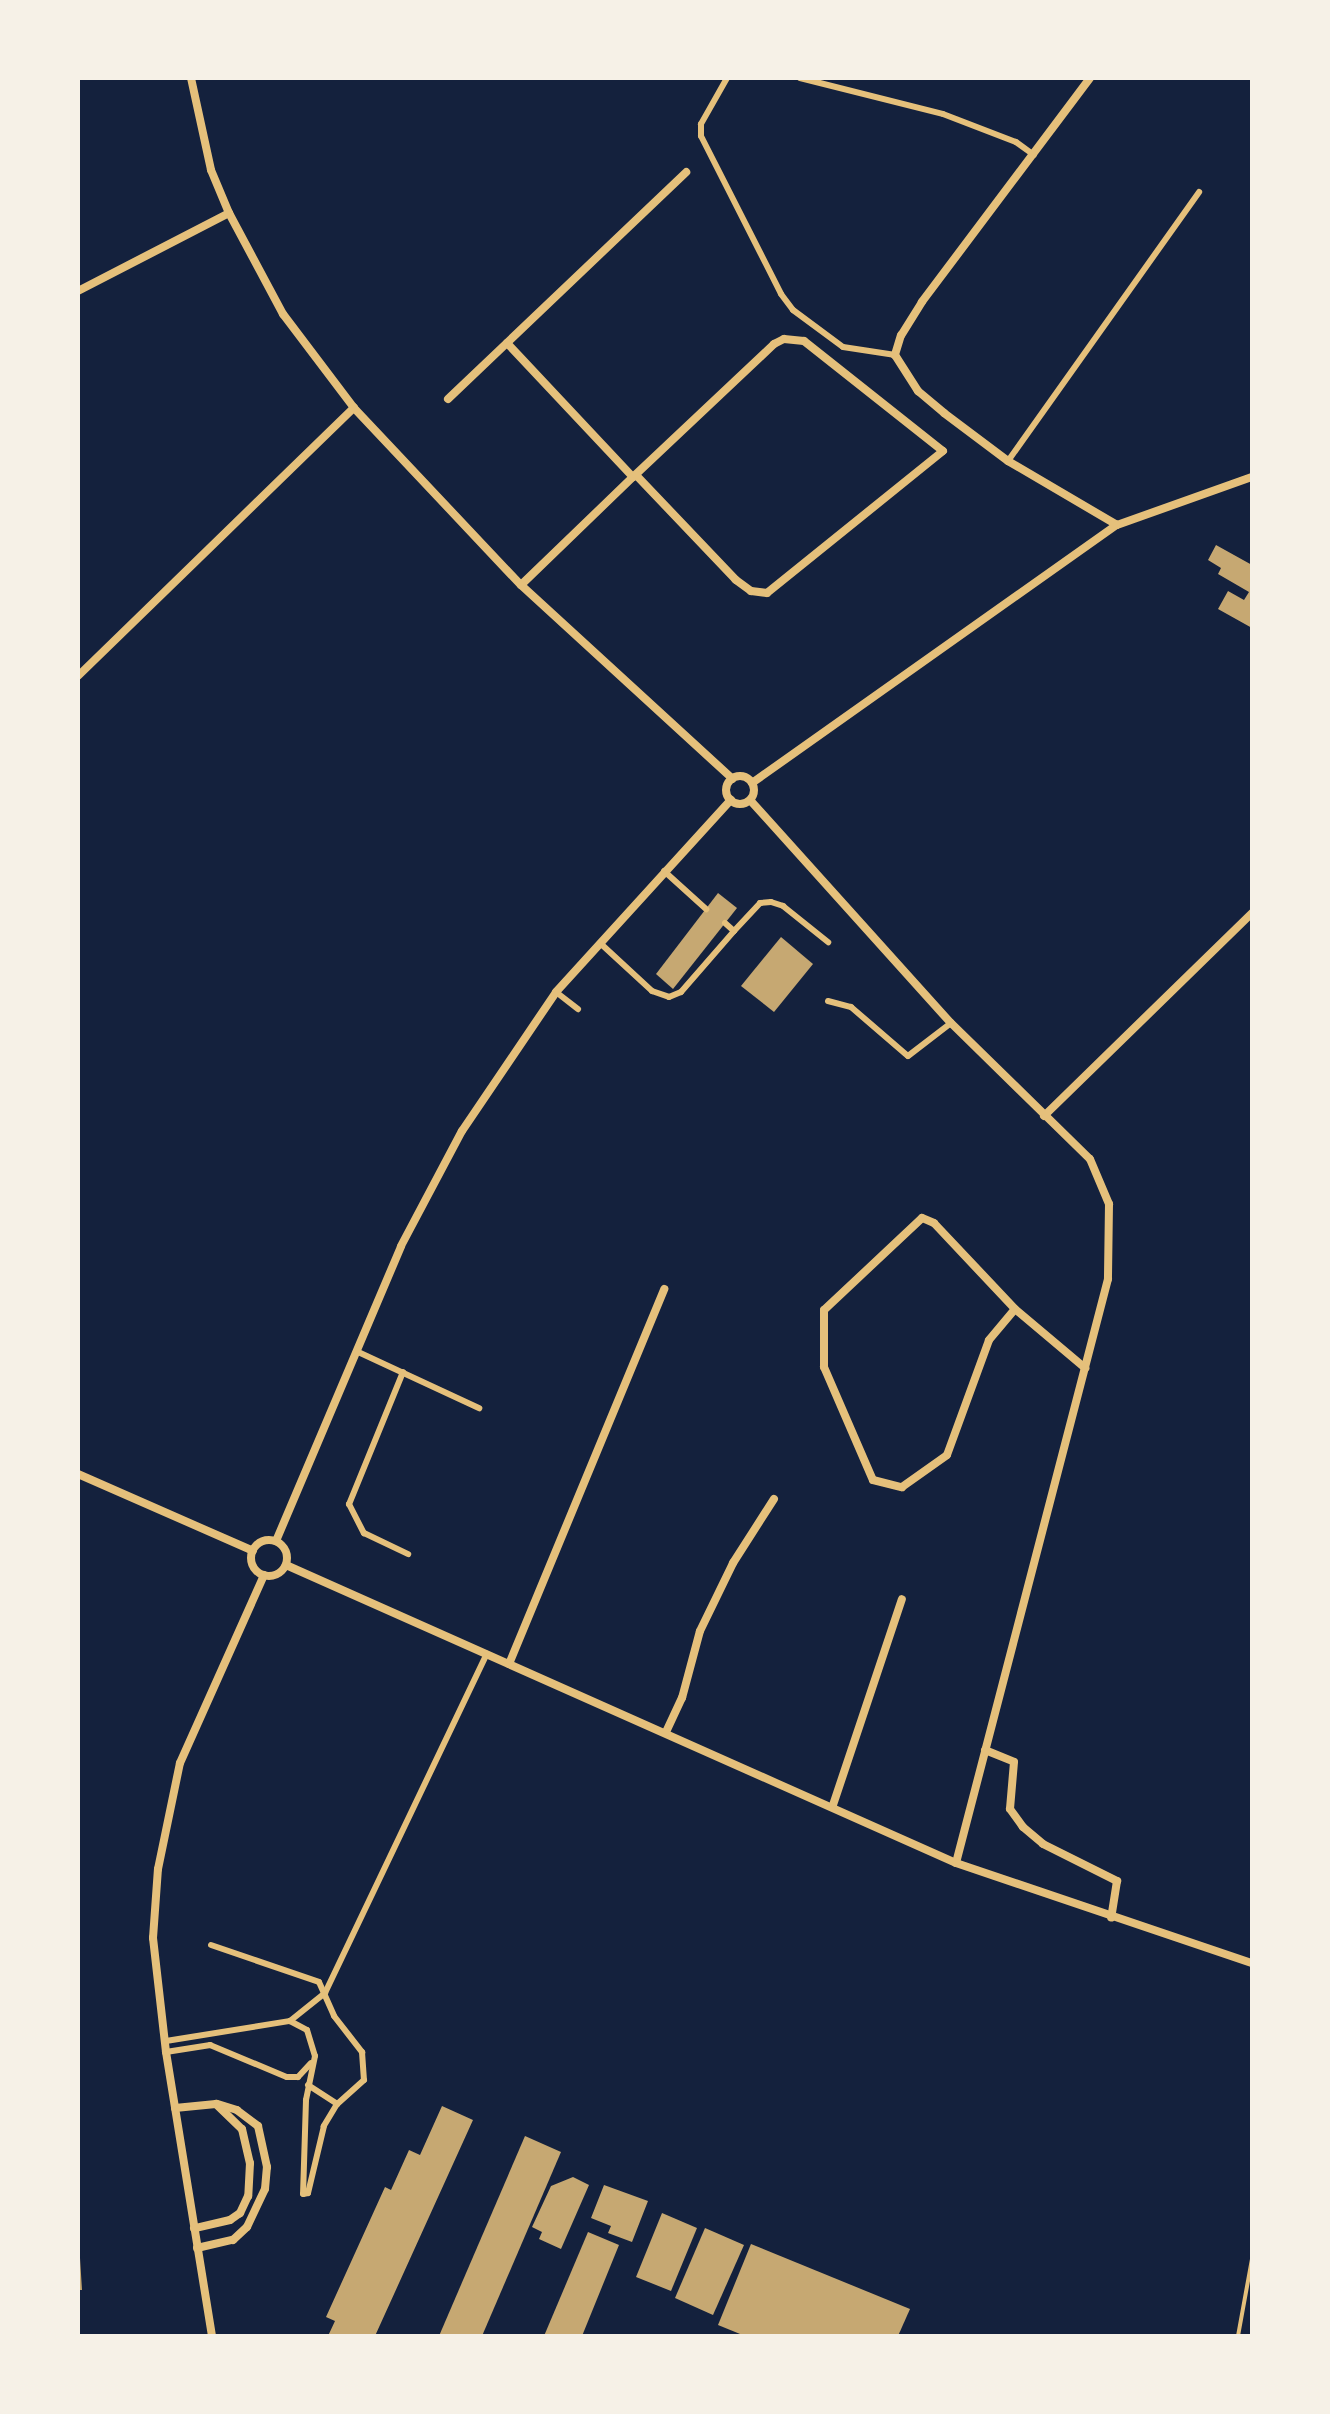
<!DOCTYPE html>
<html>
<head>
<meta charset="utf-8">
<style>
	body { margin:0 }
	#map { position:relative; width:1330px; height:2414px; overflow:hidden; background:#14213d; font-family:"PT Sans",sans-serif }
	div>[style] { position:absolute }
	.building>* { inset:0; background:#c6a872 }
	.path>* { height:4px; margin:-2px; padding:0 2px; transform-origin:2px; border-radius:2px; background:#e5c07b }
	.service>* { height:6px; margin:-3px; padding:0 3px; transform-origin:3px; border-radius:3px; background:#e5c07b }
	.minor>* { height:8px; margin:-4px; padding:0 4px; transform-origin:4px; border-radius:4px; background:#e5c07b }
	.minor>.ring { margin:-4px; padding:0; box-sizing:content-box; background:none; border:8px solid #e5c07b; border-radius:50% }
	span { translate:-50% -50%; white-space:nowrap; text-align:center; line-height:1.15; -webkit-text-stroke:6px #f6f1e7; paint-order:stroke }
	.frame { position:absolute; inset:0; border:80px solid #f6f1e7; pointer-events:none }
</style>
</head>
<body>
<div id="map">
	<div class="building">
		<div style="clip-path:polygon(1216px 545px,1252px 565px,1252px 628px,1218px 609px,1228px 591px,1244px 600px,1249px 592px,1218px 574px,1221px 568px,1208px 560px)"></div>
		<div style="clip-path:polygon(718px 893px,737px 908px,673px 989px,656px 974px)"></div>
		<div style="clip-path:polygon(781px 937px,813px 964px,774px 1012px,741px 986px)"></div>
		<div style="clip-path:polygon(442px 2106px,473px 2120px,375px 2336px,328px 2336px,335px 2321px,326px 2317px,385px 2187px,391px 2190px,409px 2150px,420px 2155px)"></div>
		<div style="clip-path:polygon(525px 2136px,561px 2152px,482px 2336px,439px 2336px)"></div>
		<div style="clip-path:polygon(573px 2177px,589px 2185px,561px 2249px,539px 2239px,542px 2232px,532px 2227px,551px 2186px)"></div>
		<div style="clip-path:polygon(604px 2185px,648px 2201px,632px 2242px,608px 2233px,611px 2226px,591px 2218px)"></div>
		<div style="clip-path:polygon(662px 2213px,697px 2228px,671px 2291px,636px 2277px)"></div>
		<div style="clip-path:polygon(705px 2228px,744px 2245px,713px 2315px,675px 2298px)"></div>
		<div style="clip-path:polygon(588px 2232px,619px 2245px,582px 2336px,544px 2336px)"></div>
		<div style="clip-path:polygon(751px 2244px,910px 2309px,898px 2336px,745px 2336px,718px 2325px)"></div>
		<div style="clip-path:polygon(78px 2258px,80px 2258px,82px 2290px,78px 2290px)"></div>
	</div>
	<div class="path">
		<div style="left:1238px;top:2336px;width:78px;rotate:-79.7deg"></div>
	</div>
	<div class="service">
		<div style="left:727px;top:78px;width:53px;rotate:119.5deg"></div>
		<div style="left:701px;top:124px;width:12px;rotate:90deg"></div>
		<div style="left:701px;top:136px;width:177px;rotate:63.1deg"></div>
		<div style="left:781px;top:294px;width:20px;rotate:53deg"></div>
		<div style="left:793px;top:310px;width:62px;rotate:36.5deg"></div>
		<div style="left:843px;top:347px;width:53px;rotate:8.7deg"></div>
		<div style="left:800px;top:78px;width:147px;rotate:14.1deg"></div>
		<div style="left:943px;top:114px;width:78px;rotate:21deg"></div>
		<div style="left:1016px;top:142px;width:22px;rotate:36deg"></div>
		<div style="left:1008px;top:461px;width:330px;rotate:-54.6deg"></div>
		<div style="left:664px;top:871px;width:57px;rotate:42.1deg"></div>
		<div style="left:725px;top:923px;width:12px;rotate:42deg"></div>
		<div style="left:734px;top:931px;width:38px;rotate:-47deg"></div>
		<div style="left:760px;top:903px;width:11px;rotate:-5deg"></div>
		<div style="left:771px;top:902px;width:13px;rotate:18deg"></div>
		<div style="left:783px;top:906px;width:58px;rotate:38.7deg"></div>
		<div style="left:600px;top:943px;width:71px;rotate:42.7deg"></div>
		<div style="left:652px;top:991px;width:18px;rotate:19deg"></div>
		<div style="left:669px;top:997px;width:13px;rotate:-23deg"></div>
		<div style="left:681px;top:992px;width:81px;rotate:-49deg"></div>
		<div style="left:556px;top:992px;width:28px;rotate:38deg"></div>
		<div style="left:828px;top:1001px;width:24px;rotate:15deg"></div>
		<div style="left:851px;top:1007px;width:75px;rotate:40.7deg"></div>
		<div style="left:908px;top:1056px;width:54px;rotate:-37.5deg"></div>
		<div style="left:356px;top:1351px;width:136px;rotate:24.9deg"></div>
		<div style="left:403px;top:1372px;width:143px;rotate:112.2deg"></div>
		<div style="left:349px;top:1504px;width:33px;rotate:63deg"></div>
		<div style="left:364px;top:1533px;width:49px;rotate:25.5deg"></div>
		<div style="left:211px;top:1945px;width:114px;rotate:18.9deg"></div>
		<div style="left:319px;top:1982px;width:37px;rotate:66deg"></div>
		<div style="left:334px;top:2016px;width:46px;rotate:52.1deg"></div>
		<div style="left:362px;top:2052px;width:28px;rotate:86deg"></div>
		<div style="left:364px;top:2080px;width:36px;rotate:138deg"></div>
		<div style="left:337px;top:2104px;width:26px;rotate:121deg"></div>
		<div style="left:324px;top:2126px;width:69px;rotate:103.4deg"></div>
		<div style="left:308px;top:2193px;width:5px;rotate:169deg"></div>
		<div style="left:290px;top:2021px;width:45px;rotate:-38.7deg"></div>
		<div style="left:325px;top:1993px;width:376px;rotate:-64.5deg"></div>
		<div style="left:166px;top:2041px;width:126px;rotate:-9.2deg"></div>
		<div style="left:290px;top:2021px;width:19px;rotate:28deg"></div>
		<div style="left:307px;top:2030px;width:27px;rotate:73deg"></div>
		<div style="left:315px;top:2056px;width:45px;rotate:101.6deg"></div>
		<div style="left:306px;top:2100px;width:94px;rotate:91.8deg"></div>
		<div style="left:166px;top:2052px;width:45px;rotate:-9deg"></div>
		<div style="left:210px;top:2045px;width:83px;rotate:22.6deg"></div>
		<div style="left:287px;top:2077px;width:11px"></div>
		<div style="left:298px;top:2077px;width:19px;rotate:-47deg"></div>
		<div style="left:308px;top:2085px;width:35px;rotate:33deg"></div>
	</div>
	<div class="minor">
		<div style="left:191px;top:78px;width:94px;rotate:77.7deg"></div>
		<div style="left:211px;top:170px;width:47px;rotate:67.3deg"></div>
		<div style="left:229px;top:213px;width:115px;rotate:61.9deg"></div>
		<div style="left:283px;top:314px;width:118px;rotate:52.9deg"></div>
		<div style="left:354px;top:408px;width:243px;rotate:46.7deg"></div>
		<div style="left:521px;top:585px;width:287px;rotate:42.5deg"></div>
		<div style="left:1090px;top:78px;width:280px;rotate:126.9deg"></div>
		<div style="left:922px;top:302px;width:39px;rotate:122deg"></div>
		<div style="left:901px;top:335px;width:21px;rotate:107deg"></div>
		<div style="left:895px;top:355px;width:43px;rotate:57.4deg"></div>
		<div style="left:918px;top:391px;width:34px;rotate:40deg"></div>
		<div style="left:944px;top:413px;width:80px;rotate:36.9deg"></div>
		<div style="left:1008px;top:461px;width:126px;rotate:30.4deg"></div>
		<div style="left:78px;top:291px;width:170px;rotate:-27.3deg"></div>
		<div style="left:507px;top:343px;width:184px;rotate:46.8deg"></div>
		<div style="left:448px;top:399px;width:329px;rotate:-43.6deg"></div>
		<div style="left:521px;top:585px;width:156px;rotate:-44deg"></div>
		<div style="left:633px;top:477px;width:194px;rotate:-43.3deg"></div>
		<div style="left:774px;top:344px;width:11px;rotate:-27deg"></div>
		<div style="left:784px;top:339px;width:20px;rotate:6deg"></div>
		<div style="left:804px;top:341px;width:177px;rotate:38.4deg"></div>
		<div style="left:943px;top:451px;width:226px;rotate:141.1deg"></div>
		<div style="left:767px;top:593px;width:16px;rotate:-173deg"></div>
		<div style="left:751px;top:591px;width:19px;rotate:-144deg"></div>
		<div style="left:736px;top:580px;width:145px;rotate:-133.6deg"></div>
		<div style="left:78px;top:676px;width:385px;rotate:-44.2deg"></div>
		<div class="ring" style="left:726px;top:776px;width:20px;height:20px"></div>
		<div style="left:752px;top:783px;width:447px;rotate:-35.3deg"></div>
		<div style="left:1117px;top:525px;width:143px;rotate:-19.6deg"></div>
		<div style="left:750px;top:800px;width:300px;rotate:48deg"></div>
		<div style="left:951px;top:1023px;width:194px;rotate:44.4deg"></div>
		<div style="left:1090px;top:1159px;width:49px;rotate:67.1deg"></div>
		<div style="left:1109px;top:1204px;width:75px;rotate:90.8deg"></div>
		<div style="left:1108px;top:1279px;width:603px;rotate:104.59deg"></div>
		<div style="left:1044px;top:1116px;width:291px;rotate:-44.3deg"></div>
		<div style="left:1015px;top:1309px;width:118px;rotate:-133.3deg"></div>
		<div style="left:934px;top:1223px;width:13px;rotate:-157deg"></div>
		<div style="left:922px;top:1218px;width:134px;rotate:136.8deg"></div>
		<div style="left:824px;top:1310px;width:57px;rotate:90deg"></div>
		<div style="left:824px;top:1367px;width:123px;rotate:66.6deg"></div>
		<div style="left:873px;top:1480px;width:30px;rotate:14deg"></div>
		<div style="left:902px;top:1487px;width:55px;rotate:-35.4deg"></div>
		<div style="left:947px;top:1455px;width:122px;rotate:-69.9deg"></div>
		<div style="left:989px;top:1340px;width:40px;rotate:-50deg"></div>
		<div style="left:1015px;top:1309px;width:92px;rotate:40.1deg"></div>
		<div style="left:78px;top:1474px;width:191px;rotate:23.7deg"></div>
		<div class="ring" style="left:251px;top:1540px;width:28px;height:28px"></div>
		<div style="left:276px;top:1541px;width:320px;rotate:-67deg"></div>
		<div style="left:401px;top:1246px;width:130px;rotate:-62.1deg"></div>
		<div style="left:462px;top:1131px;width:168px;rotate:-55.9deg"></div>
		<div style="left:556px;top:992px;width:260px;rotate:-47.7deg"></div>
		<div style="left:286px;top:1565px;width:733px;rotate:23.98deg"></div>
		<div style="left:956px;top:1863px;width:312px;rotate:18.7deg"></div>
		<div style="left:509px;top:1664px;width:406px;rotate:-67.5deg"></div>
		<div style="left:666px;top:1732px;width:38px;rotate:-65deg"></div>
		<div style="left:682px;top:1698px;width:69px;rotate:-75deg"></div>
		<div style="left:700px;top:1631px;width:76px;rotate:-64.1deg"></div>
		<div style="left:733px;top:1563px;width:76px;rotate:-57.4deg"></div>
		<div style="left:985px;top:1750px;width:31px;rotate:22deg"></div>
		<div style="left:1014px;top:1762px;width:47px;rotate:94.9deg"></div>
		<div style="left:1010px;top:1809px;width:22px;rotate:54deg"></div>
		<div style="left:1023px;top:1827px;width:26px;rotate:40deg"></div>
		<div style="left:1043px;top:1844px;width:83px;rotate:26.6deg"></div>
		<div style="left:1117px;top:1881px;width:37px;rotate:99deg"></div>
		<div style="left:833px;top:1805px;width:217px;rotate:-71.5deg"></div>
		<div style="left:175px;top:2108px;width:41px;rotate:-5.6deg"></div>
		<div style="left:216px;top:2104px;width:36px;rotate:44deg"></div>
		<div style="left:242px;top:2129px;width:35px;rotate:77deg"></div>
		<div style="left:250px;top:2163px;width:33px;rotate:93deg"></div>
		<div style="left:248px;top:2196px;width:19px;rotate:115deg"></div>
		<div style="left:240px;top:2213px;width:12px;rotate:145deg"></div>
		<div style="left:230px;top:2220px;width:37px;rotate:167deg"></div>
		<div style="left:197px;top:2248px;width:37px;rotate:-13deg"></div>
		<div style="left:233px;top:2240px;width:19px;rotate:-43deg"></div>
		<div style="left:247px;top:2227px;width:42px;rotate:-64.7deg"></div>
		<div style="left:265px;top:2189px;width:22px;rotate:-85deg"></div>
		<div style="left:267px;top:2167px;width:42px;rotate:-102.4deg"></div>
		<div style="left:258px;top:2126px;width:26px;rotate:-143deg"></div>
		<div style="left:237px;top:2110px;width:21px;rotate:-163deg"></div>
		<div style="left:212px;top:2336px;width:288px;rotate:-99.2deg"></div>
		<div style="left:166px;top:2052px;width:115px;rotate:-96.5deg"></div>
		<div style="left:153px;top:1938px;width:69px;rotate:-85.9deg"></div>
		<div style="left:158px;top:1869px;width:108px;rotate:-78.3deg"></div>
		<div style="left:180px;top:1763px;width:206px;rotate:-65.9deg"></div>
	</div>
	<div class="frame"></div>
</div>
</body>
</html>
